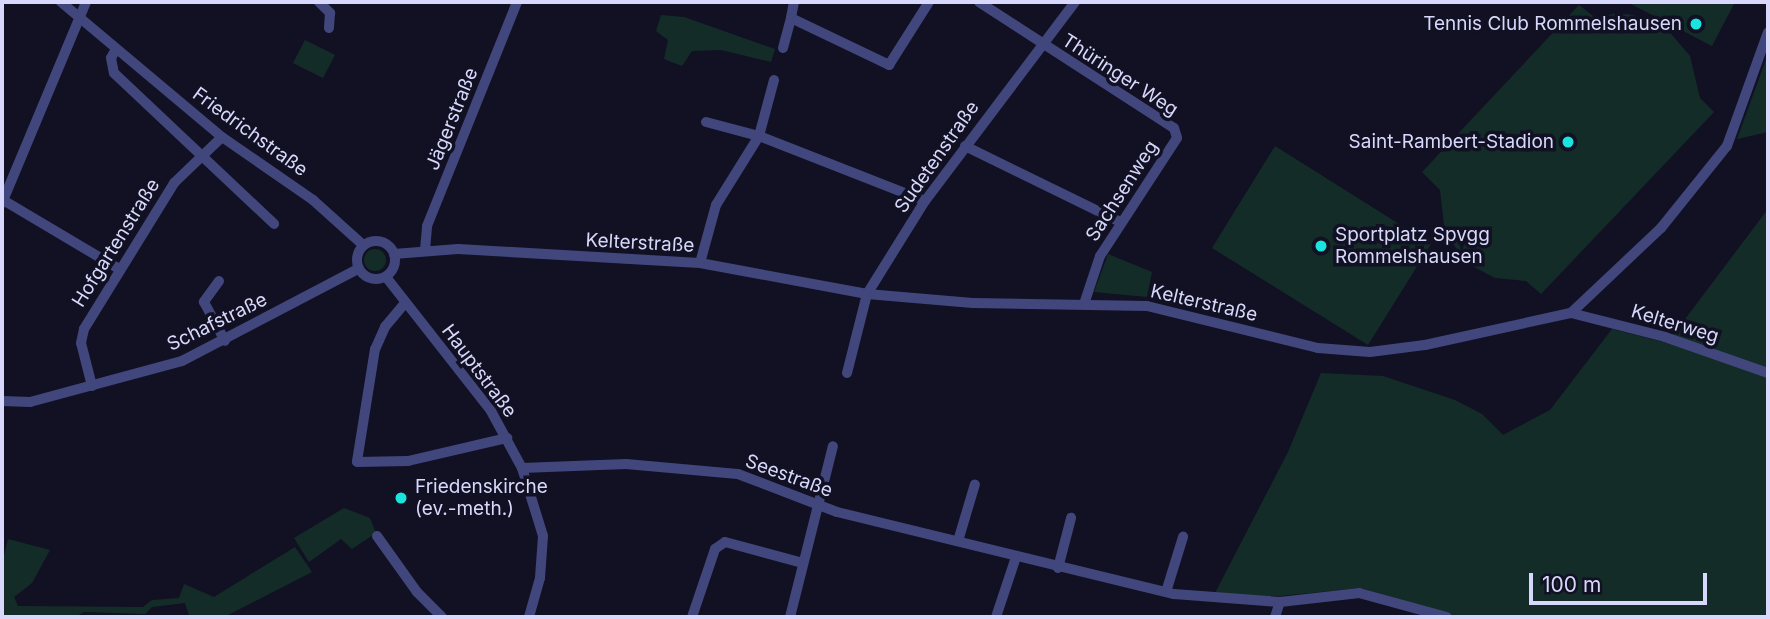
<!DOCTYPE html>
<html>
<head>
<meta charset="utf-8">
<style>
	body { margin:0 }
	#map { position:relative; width:1770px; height:619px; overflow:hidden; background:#111123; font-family:Inter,sans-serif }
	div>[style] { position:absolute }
	.green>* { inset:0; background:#142c28 }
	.round { border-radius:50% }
	.minor>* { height:10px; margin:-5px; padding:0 5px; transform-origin:5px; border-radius:5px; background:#41477d }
	.minor>.ring { margin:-5px; padding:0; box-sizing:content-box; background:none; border:10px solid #41477d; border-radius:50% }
	.dots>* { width:19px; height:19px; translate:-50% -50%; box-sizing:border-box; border:4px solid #111123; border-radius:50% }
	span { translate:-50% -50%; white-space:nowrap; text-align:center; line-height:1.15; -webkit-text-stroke:7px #111123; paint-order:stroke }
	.poi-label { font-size:19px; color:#d7d8fb }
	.right { translate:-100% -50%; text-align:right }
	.left { translate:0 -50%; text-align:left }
	.street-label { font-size:19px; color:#d7d8fb }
	.frame { position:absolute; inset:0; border:4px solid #d7d8fb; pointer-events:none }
	.scale { position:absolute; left:1529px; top:573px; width:178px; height:32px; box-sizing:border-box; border:4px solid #d7d8fb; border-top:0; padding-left:9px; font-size:21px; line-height:24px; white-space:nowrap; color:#d7d8fb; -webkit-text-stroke:5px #111123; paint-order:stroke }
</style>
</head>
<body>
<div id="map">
	<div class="green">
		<div style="clip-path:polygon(1627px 2px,1735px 2px,1712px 46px)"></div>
		<div style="clip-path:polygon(1579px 5px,1597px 19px,1615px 13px,1634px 15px,1667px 29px,1690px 56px,1700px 98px,1714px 112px,1541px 294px,1526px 281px,1495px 278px,1467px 263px,1445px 233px,1440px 190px,1422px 172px)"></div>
		<div style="clip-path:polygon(661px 15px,684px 17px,775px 49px,771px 62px,721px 50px,692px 51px,682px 66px,664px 59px,668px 40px,656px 31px)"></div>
		<div style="clip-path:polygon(305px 40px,335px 55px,323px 78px,293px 63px)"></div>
		<div style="clip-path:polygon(1768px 54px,1768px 132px,1737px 139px)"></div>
		<div style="clip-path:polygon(1275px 146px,1431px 244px,1368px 345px,1212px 248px)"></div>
		<div style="clip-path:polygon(1768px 209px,1768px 617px,1459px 617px,1360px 588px,1280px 596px,1214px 595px,1288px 452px,1321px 373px,1383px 376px,1455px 400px,1482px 414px,1503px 435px,1550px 410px,1612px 329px,1667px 343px)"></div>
		<div class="round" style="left:364px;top:249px;width:22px;height:22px"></div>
		<div style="clip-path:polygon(1108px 254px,1152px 272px,1147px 297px,1094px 292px)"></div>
		<div style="clip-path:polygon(344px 508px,370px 518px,376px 533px,352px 549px,341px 539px,309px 562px,294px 538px)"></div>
		<div style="clip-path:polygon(8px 539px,50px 550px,32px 583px,14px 597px,18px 606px,143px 607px,152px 600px,179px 598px,184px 584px,214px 597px,295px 547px,312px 572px,224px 617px,189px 615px,185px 603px,152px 607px,145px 614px,84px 612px,75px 617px,2px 617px,2px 564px)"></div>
	</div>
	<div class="minor">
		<div style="left:61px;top:2px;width:210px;rotate:40deg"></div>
		<div style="left:222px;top:137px;width:111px;rotate:34.7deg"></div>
		<div style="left:313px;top:200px;width:67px;rotate:42deg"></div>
		<div style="left:319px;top:2px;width:16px;rotate:45deg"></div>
		<div style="left:330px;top:13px;width:15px;rotate:94deg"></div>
		<div style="left:794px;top:2px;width:16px;rotate:101deg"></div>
		<div style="left:791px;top:18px;width:109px;rotate:25.6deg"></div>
		<div style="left:889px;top:65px;width:75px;rotate:-57.6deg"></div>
		<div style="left:979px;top:2px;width:232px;rotate:32.9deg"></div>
		<div style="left:1174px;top:128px;width:10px;rotate:73deg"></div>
		<div style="left:1177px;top:138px;width:141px;rotate:123.1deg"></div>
		<div style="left:1100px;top:256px;width:51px;rotate:108.4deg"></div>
		<div style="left:783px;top:48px;width:31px;rotate:-75deg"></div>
		<div style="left:116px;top:49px;width:10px;rotate:119deg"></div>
		<div style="left:111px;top:58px;width:15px;rotate:79deg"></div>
		<div style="left:114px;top:73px;width:220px;rotate:43.3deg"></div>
		<div style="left:706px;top:122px;width:55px;rotate:14.8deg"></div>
		<div style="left:759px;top:136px;width:178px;rotate:21.4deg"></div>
		<div style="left:965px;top:146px;width:173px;rotate:26.1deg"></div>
		<div style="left:3px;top:200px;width:135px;rotate:30.7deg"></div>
		<div style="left:2px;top:203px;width:218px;rotate:-67.3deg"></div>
		<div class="ring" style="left:357px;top:241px;width:28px;height:28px"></div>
		<div style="left:425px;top:250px;width:24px;rotate:-85deg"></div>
		<div style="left:427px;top:226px;width:241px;rotate:-68.1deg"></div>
		<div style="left:394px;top:254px;width:64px;rotate:-4.5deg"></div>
		<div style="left:458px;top:249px;width:242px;rotate:3.3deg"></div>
		<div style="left:700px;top:263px;width:170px;rotate:10.5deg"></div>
		<div style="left:867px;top:294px;width:106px;rotate:4.9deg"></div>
		<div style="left:973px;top:303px;width:174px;rotate:1deg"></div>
		<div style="left:1147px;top:306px;width:176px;rotate:13.8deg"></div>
		<div style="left:1318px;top:348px;width:52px;rotate:4.4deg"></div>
		<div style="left:1370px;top:352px;width:55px;rotate:-7.3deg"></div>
		<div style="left:1425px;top:345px;width:149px;rotate:-12.4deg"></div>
		<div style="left:1571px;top:313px;width:124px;rotate:-43.4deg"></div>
		<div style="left:1661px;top:228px;width:105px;rotate:-51.2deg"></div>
		<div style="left:1727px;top:146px;width:121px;rotate:-70.2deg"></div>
		<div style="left:700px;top:263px;width:60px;rotate:-74.6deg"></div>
		<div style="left:716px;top:205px;width:81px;rotate:-58.1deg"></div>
		<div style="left:759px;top:136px;width:58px;rotate:-75deg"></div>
		<div style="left:386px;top:277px;width:170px;rotate:51.9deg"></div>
		<div style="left:491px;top:411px;width:65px;rotate:61.5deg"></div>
		<div style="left:522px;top:468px;width:71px;rotate:72.8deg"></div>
		<div style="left:543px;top:536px;width:42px;rotate:94.1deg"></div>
		<div style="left:540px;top:578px;width:41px;rotate:105.8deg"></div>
		<div style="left:219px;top:281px;width:26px;rotate:126deg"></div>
		<div style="left:204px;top:302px;width:44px;rotate:61.7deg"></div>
		<div style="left:405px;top:303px;width:31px;rotate:130deg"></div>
		<div style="left:385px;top:327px;width:24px;rotate:114deg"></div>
		<div style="left:375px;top:349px;width:114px;rotate:99.1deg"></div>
		<div style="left:357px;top:462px;width:51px;rotate:-1.1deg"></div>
		<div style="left:408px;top:461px;width:102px;rotate:-13.1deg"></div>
		<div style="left:1571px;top:313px;width:97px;rotate:14.3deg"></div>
		<div style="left:1665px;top:337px;width:109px;rotate:19.3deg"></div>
		<div style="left:847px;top:373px;width:81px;rotate:-75.8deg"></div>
		<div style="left:867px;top:294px;width:110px;rotate:-58.1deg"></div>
		<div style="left:925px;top:201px;width:249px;rotate:-53deg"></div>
		<div style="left:92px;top:386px;width:44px;rotate:-104.3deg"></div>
		<div style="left:81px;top:343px;width:14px;rotate:-78deg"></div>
		<div style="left:84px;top:329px;width:172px;rotate:-58.3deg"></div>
		<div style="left:174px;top:183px;width:66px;rotate:-43.8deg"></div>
		<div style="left:2px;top:401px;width:28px;rotate:2deg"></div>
		<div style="left:30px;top:402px;width:157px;rotate:-15.1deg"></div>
		<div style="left:182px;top:361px;width:199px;rotate:-27.6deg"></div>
		<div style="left:522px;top:468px;width:104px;rotate:-2.2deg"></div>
		<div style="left:626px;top:464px;width:112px;rotate:5.1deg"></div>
		<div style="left:738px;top:474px;width:106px;rotate:21deg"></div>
		<div style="left:837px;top:512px;width:347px;rotate:13.7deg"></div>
		<div style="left:1174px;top:594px;width:106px;rotate:4.3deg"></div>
		<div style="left:1280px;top:602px;width:80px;rotate:-6.5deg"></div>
		<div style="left:1359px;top:593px;width:91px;rotate:15.3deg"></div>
		<div style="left:377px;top:536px;width:69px;rotate:54.5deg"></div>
		<div style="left:417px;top:592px;width:35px;rotate:45deg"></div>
		<div style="left:958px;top:541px;width:59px;rotate:-73.4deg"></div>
		<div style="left:1058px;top:568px;width:52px;rotate:-75.4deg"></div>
		<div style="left:1166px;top:592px;width:58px;rotate:-72.8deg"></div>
		<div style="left:692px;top:617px;width:72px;rotate:-71.3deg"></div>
		<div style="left:715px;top:549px;width:12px;rotate:-35deg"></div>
		<div style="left:725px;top:542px;width:81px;rotate:15.1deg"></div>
		<div style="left:790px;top:617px;width:176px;rotate:-75.9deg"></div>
		<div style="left:996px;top:617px;width:63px;rotate:-71.6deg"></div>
		<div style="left:1275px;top:617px;width:16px;rotate:-72deg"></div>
	</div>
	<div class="dots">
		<div style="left:1696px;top:24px;background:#19e4dd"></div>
		<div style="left:1568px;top:142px;background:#19e4dd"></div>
		<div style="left:1321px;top:246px;background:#19e4dd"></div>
		<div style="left:401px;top:498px;background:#19e4dd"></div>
	</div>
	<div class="poi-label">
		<span class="right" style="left:1682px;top:24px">Tennis Club Rommelshausen</span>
		<span class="right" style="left:1554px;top:142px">Saint-Rambert-Stadion</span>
		<span class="left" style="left:1335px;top:246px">Sportplatz Spvgg<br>Rommelshausen</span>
		<span class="left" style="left:415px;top:498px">Friedenskirche<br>(ev.-meth.)</span>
	</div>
	<div class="street-label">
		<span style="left:1120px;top:75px;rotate:33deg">Thüringer Weg</span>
		<span style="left:452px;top:119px;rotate:-68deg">Jägerstraße</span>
		<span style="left:250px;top:132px;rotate:36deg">Friedrichstraße</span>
		<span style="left:937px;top:157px;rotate:-55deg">Sudetenstraße</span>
		<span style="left:1122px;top:191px;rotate:-57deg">Sachsenweg</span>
		<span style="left:116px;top:243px;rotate:-58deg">Hofgartenstraße</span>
		<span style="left:640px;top:243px;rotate:3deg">Kelterstraße</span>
		<span style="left:1204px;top:303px;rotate:13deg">Kelterstraße</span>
		<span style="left:217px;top:322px;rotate:-26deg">Schafstraße</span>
		<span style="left:1675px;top:324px;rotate:17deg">Kelterweg</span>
		<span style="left:479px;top:371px;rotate:53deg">Hauptstraße</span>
		<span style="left:789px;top:476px;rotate:20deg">Seestraße</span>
	</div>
	<div class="frame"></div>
	<div class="scale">100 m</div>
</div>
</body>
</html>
